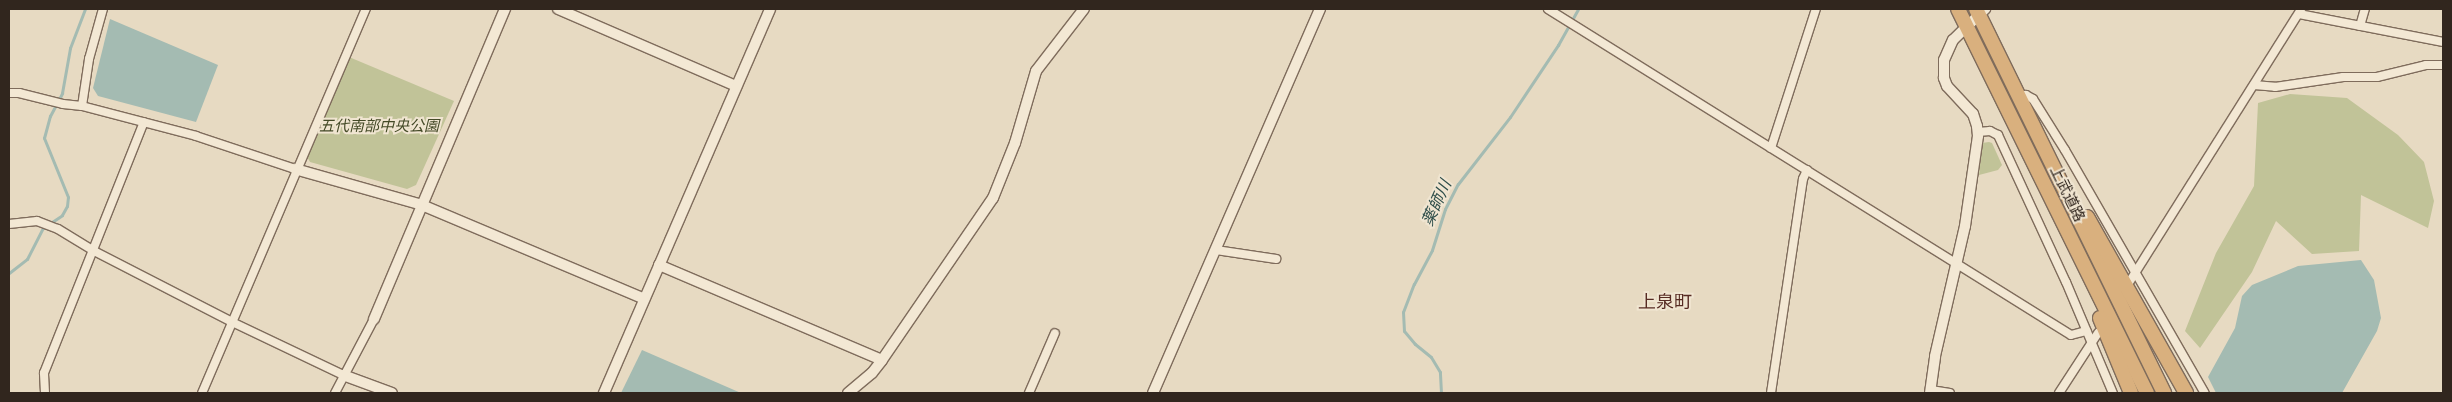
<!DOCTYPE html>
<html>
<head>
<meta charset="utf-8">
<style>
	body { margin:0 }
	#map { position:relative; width:2452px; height:402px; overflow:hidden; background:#e7dac2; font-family:"Crimson Pro","Noto Sans JP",serif }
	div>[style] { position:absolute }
	.green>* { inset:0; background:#c1c398 }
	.water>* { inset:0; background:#a4bbb2 }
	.stream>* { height:3px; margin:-1.5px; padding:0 1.5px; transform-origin:1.5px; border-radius:1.5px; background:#a4bbb2 }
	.roads { filter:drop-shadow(1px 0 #7f6c5c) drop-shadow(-1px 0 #7f6c5c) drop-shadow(0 1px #7f6c5c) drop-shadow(0 -1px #7f6c5c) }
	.minor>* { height:8px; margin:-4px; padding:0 4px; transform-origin:4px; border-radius:4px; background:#f3e8d4 }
	.tertiary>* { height:10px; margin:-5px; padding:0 5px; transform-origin:5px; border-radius:5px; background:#f3e8d4 }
	.trunk>* { height:14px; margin:-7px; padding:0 7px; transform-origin:7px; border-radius:7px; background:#d9b07e }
	span { translate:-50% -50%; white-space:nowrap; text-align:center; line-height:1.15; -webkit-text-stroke:4px #f0e5d1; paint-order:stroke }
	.park-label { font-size:15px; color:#444a27; font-style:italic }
	.street-label { font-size:15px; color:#31261e }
	.water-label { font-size:16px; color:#2f4e4a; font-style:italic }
	.quarter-label { font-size:18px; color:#572b23 }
	.frame { position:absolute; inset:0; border:10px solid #31261e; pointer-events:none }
</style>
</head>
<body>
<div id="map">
	<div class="green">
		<div style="clip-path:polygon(349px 57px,454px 101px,416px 185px,407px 189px,310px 162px,306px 155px)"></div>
		<div style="clip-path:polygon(2290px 94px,2347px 98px,2398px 135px,2424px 162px,2434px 201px,2428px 228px,2361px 195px,2359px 251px,2312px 254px,2276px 221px,2252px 272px,2200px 348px,2185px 331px,2216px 253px,2254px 186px,2258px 103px)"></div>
		<div style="clip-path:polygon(1989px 142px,1992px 143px,2002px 165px,1998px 170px,1979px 175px,1982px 143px)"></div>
	</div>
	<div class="water">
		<div style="clip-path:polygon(110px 19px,218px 65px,196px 122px,98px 96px,93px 88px)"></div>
		<div style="clip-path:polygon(2361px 260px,2374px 280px,2381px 318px,2377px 331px,2342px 393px,2216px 393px,2208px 377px,2235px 328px,2242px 296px,2252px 285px,2298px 266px)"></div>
		<div style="clip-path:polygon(642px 350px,741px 393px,621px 393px)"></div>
	</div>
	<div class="stream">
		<div style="left:9px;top:273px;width:23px;rotate:-38deg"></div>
		<div style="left:27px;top:259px;width:35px;rotate:-63deg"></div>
		<div style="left:43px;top:228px;width:23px;rotate:-34deg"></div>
		<div style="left:62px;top:215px;width:10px;rotate:-61deg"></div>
		<div style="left:67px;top:206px;width:9px;rotate:-84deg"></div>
		<div style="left:68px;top:197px;width:64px;rotate:-112.1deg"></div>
		<div style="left:44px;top:138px;width:23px;rotate:-75deg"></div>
		<div style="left:50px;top:116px;width:26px;rotate:-62deg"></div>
		<div style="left:62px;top:93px;width:46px;rotate:-79.9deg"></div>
		<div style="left:70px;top:48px;width:42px;rotate:-69deg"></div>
		<div style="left:1441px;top:393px;width:21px;rotate:-93deg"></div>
		<div style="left:1440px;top:372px;width:17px;rotate:-121deg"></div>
		<div style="left:1431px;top:357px;width:21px;rotate:-141deg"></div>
		<div style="left:1415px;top:344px;width:17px;rotate:-130deg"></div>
		<div style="left:1404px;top:331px;width:19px;rotate:-93deg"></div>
		<div style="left:1403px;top:312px;width:30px;rotate:-69deg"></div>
		<div style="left:1414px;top:284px;width:38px;rotate:-62deg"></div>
		<div style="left:1432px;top:250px;width:43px;rotate:-72.4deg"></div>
		<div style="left:1445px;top:209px;width:28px;rotate:-63deg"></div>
		<div style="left:1458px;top:184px;width:85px;rotate:-52.2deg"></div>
		<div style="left:1510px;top:117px;width:87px;rotate:-56.3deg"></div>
		<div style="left:1558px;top:45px;width:41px;rotate:-60.9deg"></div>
	</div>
	<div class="roads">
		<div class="minor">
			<div style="left:1548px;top:9px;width:616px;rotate:31.94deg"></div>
			<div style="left:2071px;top:335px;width:16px;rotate:-15deg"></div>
			<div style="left:2299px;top:14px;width:147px;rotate:11deg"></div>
			<div style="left:2360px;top:26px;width:18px;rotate:-74deg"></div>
			<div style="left:2254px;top:85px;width:21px;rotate:5deg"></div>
			<div style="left:2275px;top:87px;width:69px;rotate:-8.4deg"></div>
			<div style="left:2343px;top:77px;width:34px"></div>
			<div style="left:2377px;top:77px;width:50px;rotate:-13.8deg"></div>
			<div style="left:2426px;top:65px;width:17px"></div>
			<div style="left:9px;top:93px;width:10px"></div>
			<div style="left:19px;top:93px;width:45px;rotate:14deg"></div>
			<div style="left:63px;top:104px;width:19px;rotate:6deg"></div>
			<div style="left:82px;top:106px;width:118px;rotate:14.7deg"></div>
			<div style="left:196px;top:136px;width:104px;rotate:18.4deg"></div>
			<div style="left:2019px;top:96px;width:7px;rotate:-8deg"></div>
			<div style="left:2026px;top:95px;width:8px;rotate:30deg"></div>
			<div style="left:2033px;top:99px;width:60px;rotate:57.9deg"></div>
			<div style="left:2065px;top:150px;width:280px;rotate:60.1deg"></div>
			<div style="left:82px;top:106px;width:48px;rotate:-81.5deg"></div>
			<div style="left:89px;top:59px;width:52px;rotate:-74.4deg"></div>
			<div style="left:1978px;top:132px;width:12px;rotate:-5deg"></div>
			<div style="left:1990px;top:131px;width:9px;rotate:27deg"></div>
			<div style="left:1998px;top:135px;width:162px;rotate:65.2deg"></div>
			<div style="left:2066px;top:282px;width:121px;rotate:67.1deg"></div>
			<div style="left:1771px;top:148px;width:146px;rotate:-72.1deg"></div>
			<div style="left:9px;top:224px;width:28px;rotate:-6deg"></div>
			<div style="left:37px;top:221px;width:22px;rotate:21deg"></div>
			<div style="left:58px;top:229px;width:42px;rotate:31.4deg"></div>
			<div style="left:94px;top:251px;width:155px;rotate:27.2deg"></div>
			<div style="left:232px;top:322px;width:123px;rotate:25.5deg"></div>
			<div style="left:1216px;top:250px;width:61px;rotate:8.5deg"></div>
			<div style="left:2130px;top:281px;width:321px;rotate:-57.8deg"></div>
			<div style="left:1931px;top:390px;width:19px;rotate:9deg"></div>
			<div style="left:45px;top:393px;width:20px;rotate:-93deg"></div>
			<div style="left:44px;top:373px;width:270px;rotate:-68.3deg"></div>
			<div style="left:202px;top:393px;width:418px;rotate:-66.9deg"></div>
			<div style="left:335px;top:393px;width:84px;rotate:-62.2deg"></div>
			<div style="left:1029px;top:393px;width:65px;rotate:-66.6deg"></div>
			<div style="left:1771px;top:393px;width:216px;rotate:-81.5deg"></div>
			<div style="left:1803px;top:179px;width:10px;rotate:-66deg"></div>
			<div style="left:2059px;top:393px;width:72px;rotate:-57deg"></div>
		</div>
		<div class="tertiary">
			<div style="left:558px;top:9px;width:194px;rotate:23.4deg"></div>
			<div style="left:295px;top:169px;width:132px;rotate:15.8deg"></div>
			<div style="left:422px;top:205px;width:241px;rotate:22.9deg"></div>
			<div style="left:659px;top:265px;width:242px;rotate:23.1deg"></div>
			<div style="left:374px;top:319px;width:337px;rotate:-67.1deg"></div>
			<div style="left:343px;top:375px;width:52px;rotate:20.2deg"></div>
			<div style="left:604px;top:393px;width:418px;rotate:-66.6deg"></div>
			<div style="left:848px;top:393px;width:31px;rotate:-40deg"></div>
			<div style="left:872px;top:373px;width:16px;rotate:-52deg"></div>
			<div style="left:882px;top:360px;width:196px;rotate:-55.6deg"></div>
			<div style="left:993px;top:198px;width:59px;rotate:-68.2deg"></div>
			<div style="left:1015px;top:143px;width:75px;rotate:-73.7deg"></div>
			<div style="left:1036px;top:71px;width:78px;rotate:-52.3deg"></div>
			<div style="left:1153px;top:393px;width:419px;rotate:-66.5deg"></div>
			<div style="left:1930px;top:393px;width:37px;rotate:-82deg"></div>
			<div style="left:1935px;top:356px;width:133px;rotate:-77deg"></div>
			<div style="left:1965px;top:226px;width:91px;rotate:-81.8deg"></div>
			<div style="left:1978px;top:136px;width:10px;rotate:-96deg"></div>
			<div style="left:1977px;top:126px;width:13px;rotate:-108deg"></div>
			<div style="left:1973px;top:114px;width:38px;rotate:-133deg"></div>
			<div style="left:1947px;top:86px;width:9px;rotate:-111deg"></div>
			<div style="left:1944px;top:78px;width:18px;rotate:-90deg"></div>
			<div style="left:1944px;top:60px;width:22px;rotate:-66deg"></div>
			<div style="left:1953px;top:40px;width:45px;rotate:-44.1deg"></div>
		</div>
		<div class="trunk">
			<div style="left:1958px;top:9px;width:428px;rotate:63.8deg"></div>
			<div style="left:1976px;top:9px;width:428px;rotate:63.9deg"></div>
			<div style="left:2087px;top:217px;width:202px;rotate:60.6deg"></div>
			<div style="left:2100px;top:318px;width:81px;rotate:67.5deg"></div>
		</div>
	</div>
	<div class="park-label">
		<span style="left:379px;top:127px">五代南部中央公園</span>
	</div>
	<div class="street-label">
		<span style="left:2067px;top:194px;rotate:64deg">上武道路</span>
	</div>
	<div class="water-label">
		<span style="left:1437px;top:203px;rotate:-66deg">薬師川</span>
	</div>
	<div class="quarter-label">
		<span style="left:1665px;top:302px">上泉町</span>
	</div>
	<div class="frame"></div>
</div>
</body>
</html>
